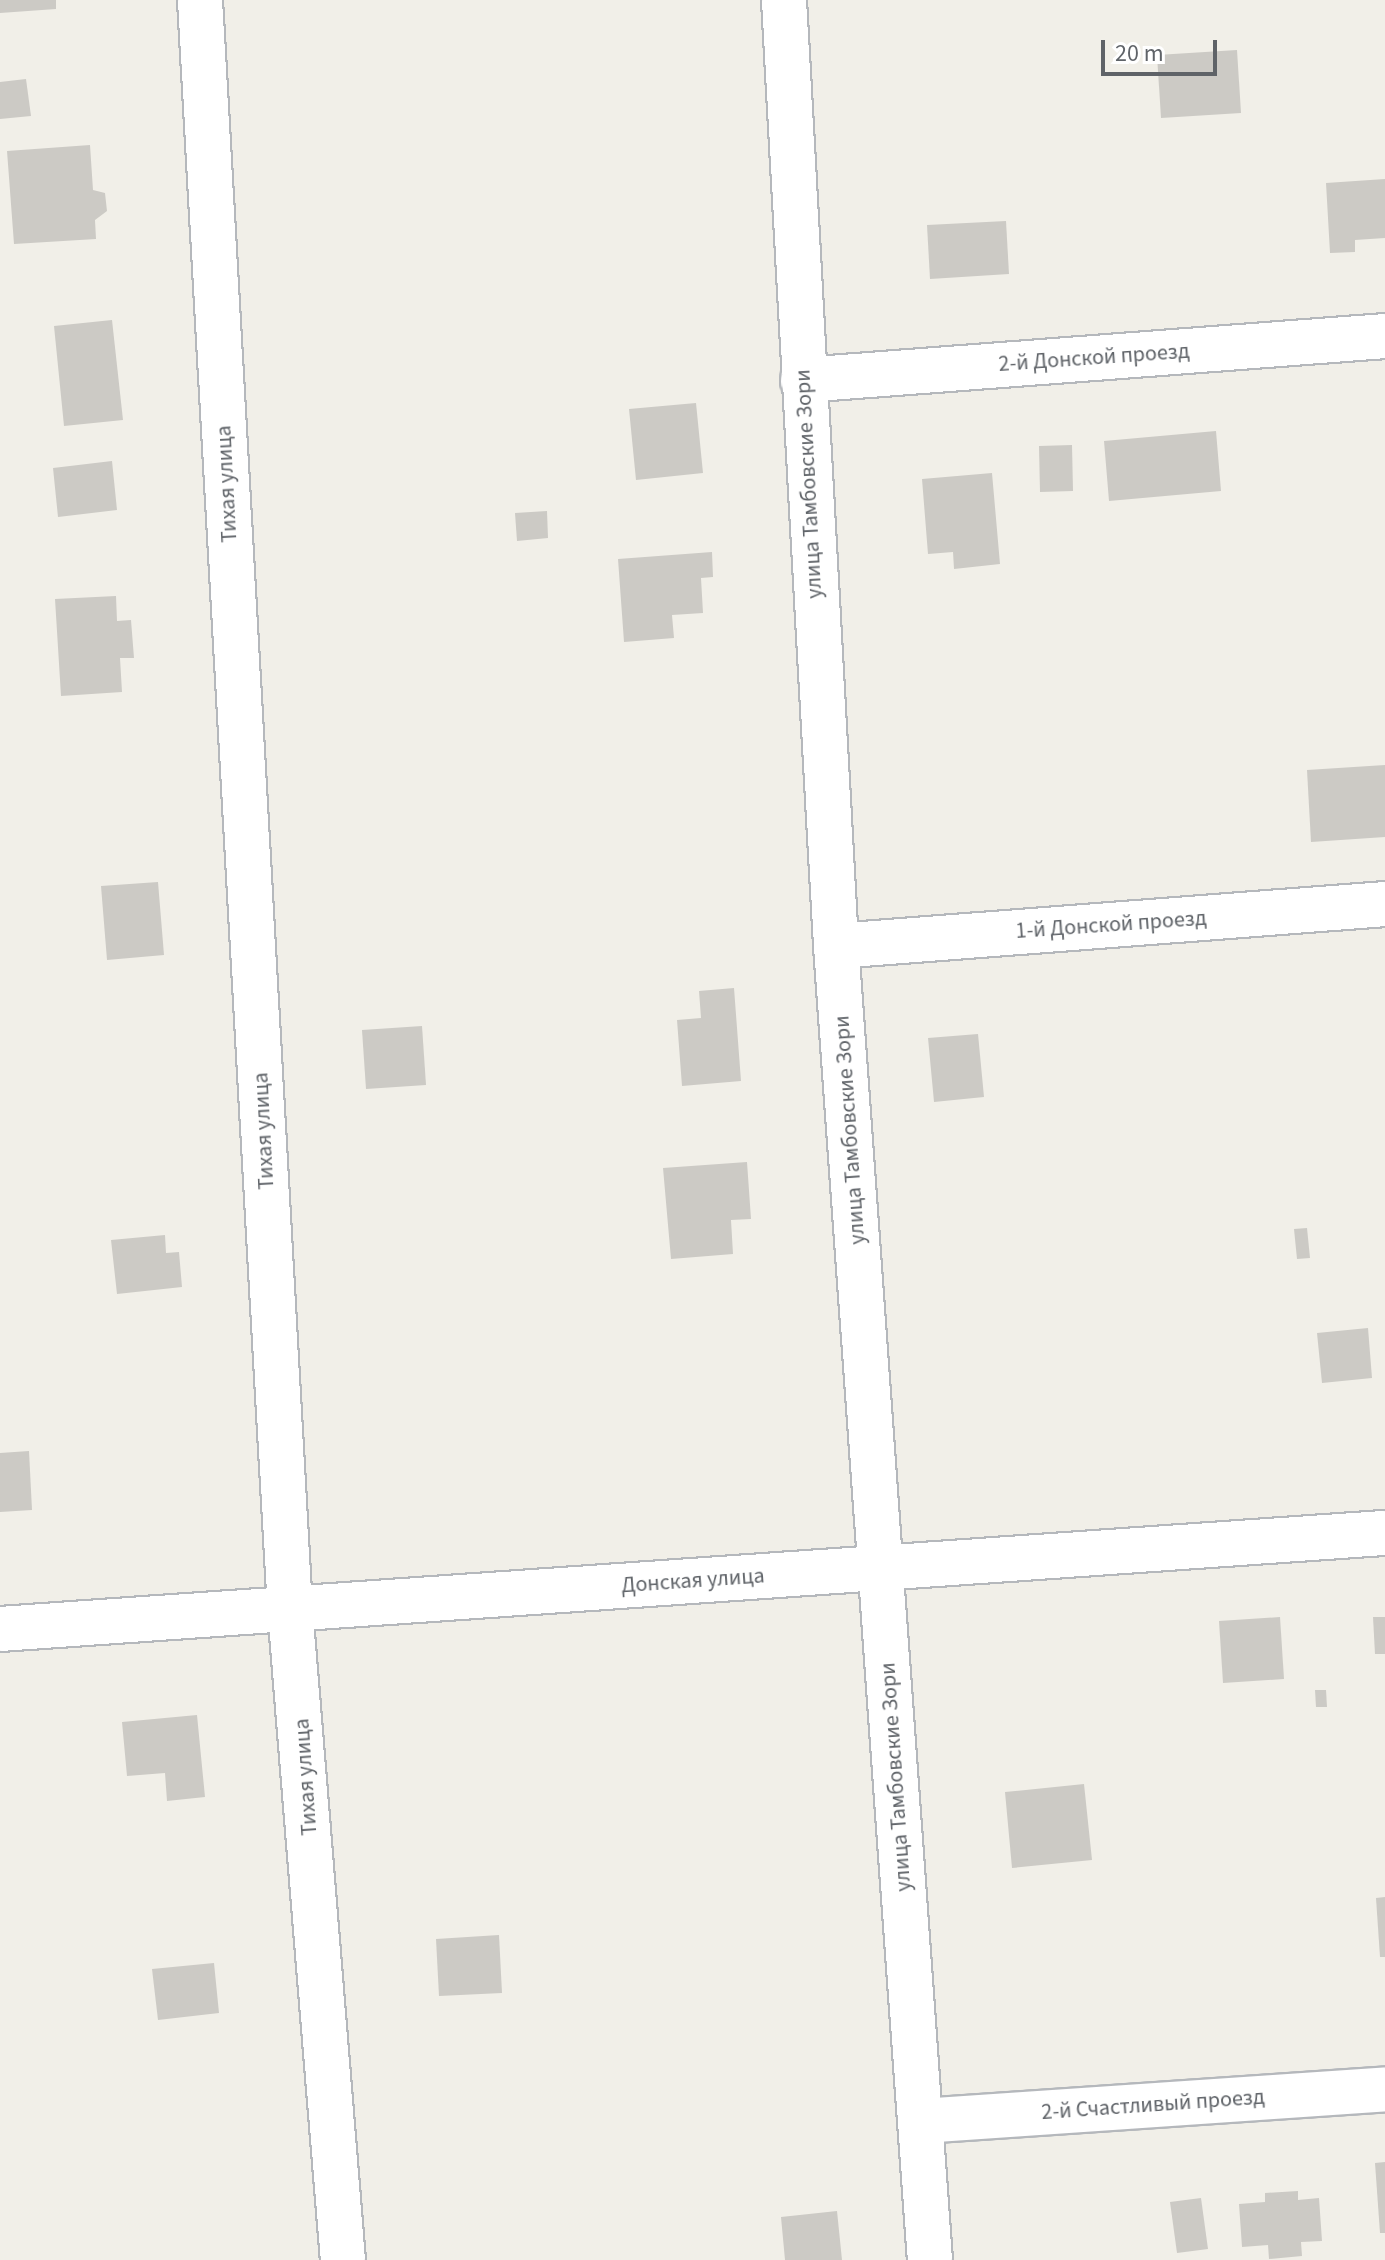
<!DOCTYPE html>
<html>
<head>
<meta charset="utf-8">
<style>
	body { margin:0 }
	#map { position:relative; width:1385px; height:2260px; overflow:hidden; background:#f1efe8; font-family:"Source Sans 3",sans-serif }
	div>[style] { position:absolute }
	.building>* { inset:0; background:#cccac5 }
	.roads { filter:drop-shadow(2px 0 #b5b8bc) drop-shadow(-2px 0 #b5b8bc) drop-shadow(0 2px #b5b8bc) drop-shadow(0 -2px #b5b8bc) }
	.minor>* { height:44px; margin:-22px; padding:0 22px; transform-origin:22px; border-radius:22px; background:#fff }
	span { translate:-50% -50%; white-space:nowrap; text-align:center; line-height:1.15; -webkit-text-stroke:6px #fff; paint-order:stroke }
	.street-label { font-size:22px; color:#5f6368 }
	.scale { position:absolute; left:1101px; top:40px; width:116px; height:36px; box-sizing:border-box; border:4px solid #5f6368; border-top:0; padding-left:10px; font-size:24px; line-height:28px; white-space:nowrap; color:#5f6368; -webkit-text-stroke:6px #fff; paint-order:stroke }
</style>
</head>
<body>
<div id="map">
	<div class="building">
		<div style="clip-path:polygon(0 0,56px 0,56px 9px,0 13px)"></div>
		<div style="clip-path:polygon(1237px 50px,1241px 113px,1161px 118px,1157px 55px)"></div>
		<div style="clip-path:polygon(26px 79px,31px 116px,0 119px,0 82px)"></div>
		<div style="clip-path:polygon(90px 145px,93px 190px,105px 193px,107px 211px,95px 220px,96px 239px,14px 244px,7px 151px)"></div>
		<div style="clip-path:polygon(1385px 179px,1385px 238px,1355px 240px,1355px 252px,1330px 253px,1326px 183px)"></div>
		<div style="clip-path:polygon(1006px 221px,1009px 274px,930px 279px,927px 225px)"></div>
		<div style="clip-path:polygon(112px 320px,123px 420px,64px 426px,54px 326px)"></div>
		<div style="clip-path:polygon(696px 403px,703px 473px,636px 480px,629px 409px)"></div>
		<div style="clip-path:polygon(1216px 431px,1221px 491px,1109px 501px,1104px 441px)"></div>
		<div style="clip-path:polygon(1072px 445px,1073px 491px,1040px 492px,1039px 446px)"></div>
		<div style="clip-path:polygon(112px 461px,117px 510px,58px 517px,53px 468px)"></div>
		<div style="clip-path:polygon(992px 473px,1000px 564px,954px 569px,953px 552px,928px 554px,922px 479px)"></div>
		<div style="clip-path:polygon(547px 511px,548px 538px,517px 541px,515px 513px)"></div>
		<div style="clip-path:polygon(712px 552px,713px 577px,701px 578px,703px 613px,672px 615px,674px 638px,624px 642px,618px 559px)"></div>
		<div style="clip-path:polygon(116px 596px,117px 621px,131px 620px,134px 658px,120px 658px,122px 692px,61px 696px,55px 599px)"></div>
		<div style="clip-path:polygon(1385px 765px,1385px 837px,1311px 842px,1307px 770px)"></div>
		<div style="clip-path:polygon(158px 882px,164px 955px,107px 960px,101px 886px)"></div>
		<div style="clip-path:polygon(734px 988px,741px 1081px,682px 1086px,677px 1020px,701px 1018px,699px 991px)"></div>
		<div style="clip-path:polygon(422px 1026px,426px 1085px,366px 1089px,362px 1030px)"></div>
		<div style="clip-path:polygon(978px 1034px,984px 1097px,934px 1102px,928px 1038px)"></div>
		<div style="clip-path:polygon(747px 1162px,751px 1219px,731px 1220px,733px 1254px,671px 1259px,663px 1168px)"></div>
		<div style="clip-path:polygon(1307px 1228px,1310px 1258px,1297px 1259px,1294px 1229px)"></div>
		<div style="clip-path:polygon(165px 1235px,166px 1253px,179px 1252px,182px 1287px,117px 1294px,111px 1240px)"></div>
		<div style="clip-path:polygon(1368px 1328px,1372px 1378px,1322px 1383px,1317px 1333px)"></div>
		<div style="clip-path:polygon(29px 1451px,32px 1510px,0 1512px,0 1453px)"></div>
		<div style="clip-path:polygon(1280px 1617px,1284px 1679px,1223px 1683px,1219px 1621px)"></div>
		<div style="clip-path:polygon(1373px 1617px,1385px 1617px,1385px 1654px,1375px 1654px)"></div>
		<div style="clip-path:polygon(1315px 1690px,1326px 1690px,1327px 1707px,1316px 1707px)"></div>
		<div style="clip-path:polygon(197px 1715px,205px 1797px,167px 1801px,165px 1773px,127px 1776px,122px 1722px)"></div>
		<div style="clip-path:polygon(1084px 1784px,1092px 1860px,1012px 1868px,1005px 1792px)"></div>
		<div style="clip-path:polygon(1385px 1897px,1385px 1957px,1380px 1957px,1376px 1898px)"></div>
		<div style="clip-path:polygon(499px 1935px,502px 1993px,439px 1996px,436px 1939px)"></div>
		<div style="clip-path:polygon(214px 1963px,219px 2013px,158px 2020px,152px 1969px)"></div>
		<div style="clip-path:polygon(1385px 2162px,1385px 2233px,1380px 2233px,1375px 2163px)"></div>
		<div style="clip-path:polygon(1298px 2191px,1298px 2200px,1319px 2198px,1322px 2241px,1301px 2242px,1302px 2256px,1269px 2259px,1268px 2245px,1242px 2247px,1239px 2204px,1265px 2202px,1265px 2193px)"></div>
		<div style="clip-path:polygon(1201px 2198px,1208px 2249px,1177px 2253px,1170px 2202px)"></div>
		<div style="clip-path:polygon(837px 2211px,842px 2260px,785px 2260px,781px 2217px)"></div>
	</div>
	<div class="roads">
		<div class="minor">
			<div style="left:200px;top:0;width:1612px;rotate:86.8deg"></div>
			<div style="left:290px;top:1609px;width:653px;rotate:85.35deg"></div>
			<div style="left:784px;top:0;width:947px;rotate:86.85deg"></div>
			<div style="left:836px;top:946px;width:1317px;rotate:85.91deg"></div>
			<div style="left:803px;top:380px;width:584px;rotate:-4.32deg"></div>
			<div style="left:836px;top:946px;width:551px;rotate:-4.37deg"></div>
			<div style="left:0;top:1629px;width:1388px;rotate:-3.97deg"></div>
			<div style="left:921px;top:2121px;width:465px;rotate:-3.9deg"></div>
		</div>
	</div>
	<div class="street-label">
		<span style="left:1094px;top:358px;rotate:-4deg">2-й Донской проезд</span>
		<span style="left:227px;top:484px;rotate:-93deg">Тихая улица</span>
		<span style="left:809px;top:484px;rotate:-93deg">улица Тамбовские Зори</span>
		<span style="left:1111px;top:925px;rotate:-4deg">1-й Донской проезд</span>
		<span style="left:850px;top:1130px;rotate:-94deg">улица Тамбовские Зори</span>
		<span style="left:264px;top:1131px;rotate:-93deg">Тихая улица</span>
		<span style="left:693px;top:1581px;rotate:-4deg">Донская улица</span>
		<span style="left:306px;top:1777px;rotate:-94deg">Тихая улица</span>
		<span style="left:896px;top:1777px;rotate:-94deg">улица Тамбовские Зори</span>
		<span style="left:1153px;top:2105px;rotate:-4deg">2-й Счастливый проезд</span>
	</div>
	<div class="scale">20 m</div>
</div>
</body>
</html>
